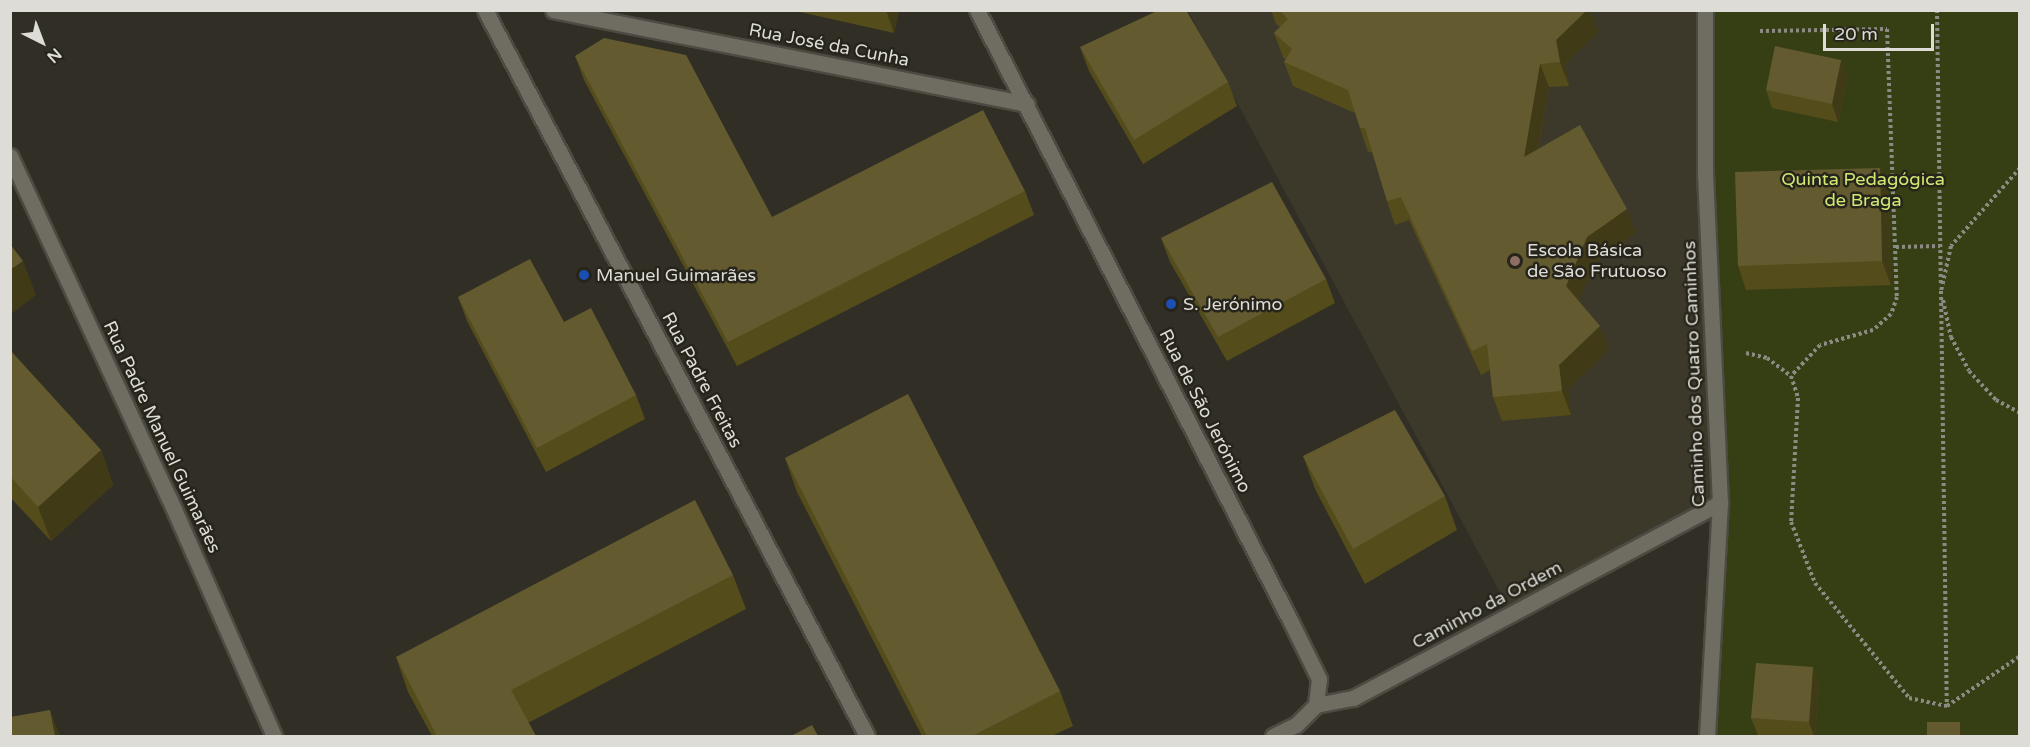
<!DOCTYPE html>
<html>
<head>
<meta charset="utf-8">
<style>
	body { margin:0 }
	#map { position:relative; width:2030px; height:747px; overflow:hidden; background:#312f25; font-family:"Varela Round",sans-serif }
	div>[style] { position:absolute }
	.built>* { inset:0; background:#3c392a }
	.green>* { inset:0; background:#363f14 }
	.path>* { height:4px; margin-top:-2px; transform-origin:0; background:repeating-linear-gradient(90deg,#8c8b83 0 3px,transparent 0 6px) }
	.roads { filter:drop-shadow(2px 0 #4c4a42) drop-shadow(-2px 0 #4c4a42) drop-shadow(0 2px #4c4a42) drop-shadow(0 -2px #4c4a42) }
	.minor>* { height:15px; margin:-7.5px; padding:0 7.5px; transform-origin:7.5px; border-radius:7.5px; background:#6f6d62 }
	.wall>* { inset:0; background:#544c1b }
	.shaded-wall>* { inset:0; background:#403a17 }
	.building>* { inset:0; background:#635b2f }
	.dots>* { width:16px; height:16px; translate:-50% -50%; box-sizing:border-box; border:3px solid #27251b; border-radius:50% }
	span { translate:-50% -50%; white-space:nowrap; text-align:center; line-height:1.15; -webkit-text-stroke:5px #27251b; paint-order:stroke }
	.street-label { font-size:18px; color:#dddcd6 }
	.park-label { font-size:18px; color:#d1e974 }
	.poi-label { font-size:18px; color:#dddcd6 }
	.left { translate:0 -50%; text-align:left }
	.frame { position:absolute; inset:0; border:12px solid #dddcd6; pointer-events:none }
	.north { position:absolute; left:12px; top:12px; width:60px; height:60px; -webkit-text-stroke:4px #27251b; paint-order:stroke; rotate:138deg; font-size:16px; font-weight:700; line-height:24px; text-align:center; color:#dddcd6 }
	.north::after { content:''; display:block; margin:auto; width:21px; height:27px; background:#dddcd6; clip-path:polygon(50% 0,100% 100%,50% 72%,0 100%) }
	.scale { position:absolute; left:1823px; top:24px; width:111px; height:27px; box-sizing:border-box; border:3px solid #dddcd6; border-top:0; padding-left:8px; font-size:18px; line-height:21px; white-space:nowrap; color:#dddcd6; -webkit-text-stroke:4px #27251b; paint-order:stroke }
</style>
</head>
<body>
<div id="map">
	<div class="built">
		<div style="clip-path:polygon(1188px 11px,1705px 11px,1720px 503px,1511px 613px)"></div>
	</div>
	<div class="green">
		<div style="clip-path:polygon(1705px 11px,2019px 11px,2019px 736px,1707px 736px,1720px 503px)"></div>
	</div>
	<div class="path">
		<div style="left:1937px;top:10px;width:274px;rotate:89.2deg"></div>
		<div style="left:1760px;top:31px;width:127px;rotate:-0.9deg"></div>
		<div style="left:1887px;top:29px;width:268px;rotate:87.9deg"></div>
		<div style="left:1897px;top:297px;width:18px;rotate:109deg"></div>
		<div style="left:1891px;top:314px;width:24px;rotate:138deg"></div>
		<div style="left:1873px;top:330px;width:55px;rotate:164.2deg"></div>
		<div style="left:1820px;top:345px;width:42px;rotate:133.1deg"></div>
		<div style="left:2020px;top:168px;width:104px;rotate:131.5deg"></div>
		<div style="left:1951px;top:246px;width:46px;rotate:102.5deg"></div>
		<div style="left:1941px;top:291px;width:415px;rotate:89.2deg"></div>
		<div style="left:1947px;top:706px;width:88px;rotate:-34.4deg"></div>
		<div style="left:1896px;top:247px;width:44px;rotate:-1.3deg"></div>
		<div style="left:1943px;top:300px;width:38px;rotate:78deg"></div>
		<div style="left:1951px;top:337px;width:38px;rotate:62deg"></div>
		<div style="left:1969px;top:371px;width:40px;rotate:47deg"></div>
		<div style="left:1996px;top:400px;width:27px;rotate:28deg"></div>
		<div style="left:1746px;top:353px;width:22px;rotate:13deg"></div>
		<div style="left:1767px;top:358px;width:30px;rotate:37deg"></div>
		<div style="left:1791px;top:376px;width:23px;rotate:72deg"></div>
		<div style="left:1798px;top:398px;width:124px;rotate:93.2deg"></div>
		<div style="left:1791px;top:522px;width:66px;rotate:68.5deg"></div>
		<div style="left:1815px;top:583px;width:149px;rotate:50.7deg"></div>
		<div style="left:1909px;top:698px;width:39px;rotate:12deg"></div>
	</div>
	<div class="roads">
		<div class="minor">
			<div style="left:485px;top:10px;width:820px;rotate:62.25deg"></div>
			<div style="left:553px;top:10px;width:483px;rotate:11.2deg"></div>
			<div style="left:977px;top:10px;width:688px;rotate:62.84deg"></div>
			<div style="left:1291px;top:622px;width:64px;rotate:63.8deg"></div>
			<div style="left:1319px;top:679px;width:26px;rotate:97deg"></div>
			<div style="left:1705px;top:10px;width:163px;rotate:90deg"></div>
			<div style="left:1705px;top:173px;width:330px;rotate:87.4deg"></div>
			<div style="left:1720px;top:503px;width:233px;rotate:93.2deg"></div>
			<div style="left:10px;top:156px;width:377px;rotate:65.1deg"></div>
			<div style="left:169px;top:498px;width:260px;rotate:66.2deg"></div>
			<div style="left:1273px;top:736px;width:25px;rotate:-26deg"></div>
			<div style="left:1296px;top:725px;width:28px;rotate:-45deg"></div>
			<div style="left:1316px;top:705px;width:38px;rotate:-11deg"></div>
			<div style="left:1353px;top:698px;width:416px;rotate:-28deg"></div>
		</div>
	</div>
	<div class="wall">
		<div style="clip-path:polygon(791px 10px,899px 10px,894px 33px)"></div>
		<div style="clip-path:polygon(1271px 10px,1590px 10px,1598px 32px,1565px 64px,1569px 86px,1549px 87px,1538px 149px,1636px 233px,1596px 261px,1578px 301px,1600px 326px,1609px 350px,1568px 389px,1571px 415px,1502px 421px,1493px 397px,1490px 370px,1481px 375px,1409px 220px,1395px 225px,1387px 201px,1372px 152px,1368px 152px,1355px 113px,1293px 86px,1284px 62px,1286px 60px,1283px 57px,1274px 33px,1280px 27px,1276px 24px)"></div>
		<div style="clip-path:polygon(1080px 47px,1228px 82px,1237px 106px,1143px 164px,1089px 71px)"></div>
		<div style="clip-path:polygon(575px 56px,772px 217px,1025px 191px,1034px 215px,737px 366px,584px 80px)"></div>
		<div style="clip-path:polygon(1841px 60px,1847px 77px,1838px 122px,1772px 108px,1766px 90px)"></div>
		<div style="clip-path:polygon(1880px 168px,1888px 192px,1891px 285px,1746px 290px,1738px 266px)"></div>
		<div style="clip-path:polygon(1161px 238px,1326px 279px,1335px 303px,1227px 361px,1170px 262px)"></div>
		<div style="clip-path:polygon(458px 297px,636px 395px,645px 419px,546px 472px,467px 321px)"></div>
		<div style="clip-path:polygon(10px 350px,101px 450px,113px 485px,51px 541px,10px 497px)"></div>
		<div style="clip-path:polygon(1303px 456px,1445px 496px,1457px 530px,1365px 584px,1316px 491px)"></div>
		<div style="clip-path:polygon(785px 458px,1060px 691px,1073px 726px,1052px 736px,922px 736px,797px 492px)"></div>
		<div style="clip-path:polygon(733px 575px,746px 609px,528px 723px,536px 736px,432px 736px,408px 692px,396px 657px)"></div>
		<div style="clip-path:polygon(1813px 667px,1819px 684px,1815px 736px,1776px 736px,1758px 735px,1751px 718px)"></div>
	</div>
	<div class="shaded-wall">
		<div style="clip-path:polygon(886px 10px,899px 10px,894px 33px)"></div>
		<div style="clip-path:polygon(1587px 10px,1590px 10px,1598px 32px,1565px 64px,1569px 86px,1560px 62px,1556px 40px)"></div>
		<div style="clip-path:polygon(1841px 60px,1847px 77px,1838px 122px,1832px 104px)"></div>
		<div style="clip-path:polygon(1540px 64px,1549px 87px,1532px 180px,1524px 157px)"></div>
		<div style="clip-path:polygon(1880px 168px,1888px 192px,1891px 285px,1882px 261px)"></div>
		<div style="clip-path:polygon(1627px 209px,1636px 233px,1596px 261px,1574px 310px,1566px 286px,1587px 237px)"></div>
		<div style="clip-path:polygon(23px 261px,36px 295px,10px 315px,10px 270px)"></div>
		<div style="clip-path:polygon(1600px 326px,1609px 350px,1568px 389px,1571px 415px,1562px 391px,1559px 365px)"></div>
		<div style="clip-path:polygon(101px 450px,113px 485px,51px 541px,38px 507px)"></div>
		<div style="clip-path:polygon(1813px 667px,1819px 684px,1815px 736px,1814px 736px,1809px 722px)"></div>
		<div style="clip-path:polygon(50px 710px,60px 736px,55px 736px)"></div>
		<div style="clip-path:polygon(1960px 722px,1963px 731px,1963px 736px,1960px 736px)"></div>
	</div>
	<div class="building">
		<div style="clip-path:polygon(1159px 10px,1186px 10px,1228px 82px,1134px 140px,1080px 47px)"></div>
		<div style="clip-path:polygon(1279px 10px,1587px 10px,1556px 40px,1560px 62px,1540px 64px,1524px 157px,1580px 125px,1627px 209px,1587px 237px,1566px 286px,1600px 326px,1559px 365px,1562px 391px,1493px 397px,1487px 344px,1472px 351px,1401px 197px,1387px 201px,1365px 128px,1360px 128px,1348px 90px,1284px 62px,1292px 49px,1274px 33px,1288px 19px)"></div>
		<div style="clip-path:polygon(604px 38px,686px 55px,772px 217px,983px 110px,1025px 191px,728px 342px,575px 56px)"></div>
		<div style="clip-path:polygon(1775px 46px,1841px 60px,1832px 104px,1766px 90px)"></div>
		<div style="clip-path:polygon(1880px 168px,1882px 261px,1738px 266px,1735px 172px)"></div>
		<div style="clip-path:polygon(1272px 182px,1326px 279px,1218px 337px,1161px 238px)"></div>
		<div style="clip-path:polygon(10px 244px,23px 261px,10px 270px)"></div>
		<div style="clip-path:polygon(530px 259px,564px 322px,591px 308px,636px 395px,537px 448px,458px 297px)"></div>
		<div style="clip-path:polygon(10px 350px,101px 450px,38px 507px,10px 476px)"></div>
		<div style="clip-path:polygon(908px 394px,1060px 691px,972px 736px,927px 736px,785px 458px)"></div>
		<div style="clip-path:polygon(1395px 410px,1445px 496px,1353px 549px,1303px 456px)"></div>
		<div style="clip-path:polygon(695px 500px,733px 575px,511px 690px,536px 736px,437px 736px,396px 657px)"></div>
		<div style="clip-path:polygon(1756px 663px,1813px 667px,1809px 722px,1751px 718px)"></div>
		<div style="clip-path:polygon(50px 710px,55px 736px,10px 736px,10px 717px)"></div>
		<div style="clip-path:polygon(1927px 722px,1960px 722px,1960px 736px,1927px 736px)"></div>
		<div style="clip-path:polygon(812px 725px,818px 736px,791px 736px)"></div>
	</div>
	<div class="dots">
		<div style="left:1515px;top:261px;background:#8d6e63"></div>
		<div style="left:584px;top:275px;background:#1a4fb4"></div>
		<div style="left:1171px;top:304px;background:#1a4fb4"></div>
	</div>
	<div class="street-label">
		<span style="left:829px;top:45px;rotate:11deg">Rua José da Cunha</span>
		<span style="left:1694px;top:374px;rotate:-92deg">Caminho dos Quatro Caminhos</span>
		<span style="left:702px;top:380px;rotate:62deg">Rua Padre Freitas</span>
		<span style="left:1205px;top:411px;rotate:63deg">Rua de São Jerónimo</span>
		<span style="left:162px;top:437px;rotate:65deg">Rua Padre Manuel Guimarães</span>
		<span style="left:1487px;top:605px;rotate:-28deg">Caminho da Ordem</span>
	</div>
	<div class="park-label">
		<span style="left:1863px;top:190px">Quinta Pedagógica<br>de Braga</span>
	</div>
	<div class="poi-label">
		<span class="left" style="left:1527px;top:261px">Escola Básica<br>de São Frutuoso</span>
		<span class="left" style="left:596px;top:275px">Manuel Guimarães</span>
		<span class="left" style="left:1183px;top:304px">S. Jerónimo</span>
	</div>
	<div class="frame"></div>
	<div class="north">N</div>
	<div class="scale">20 m</div>
</div>
</body>
</html>
